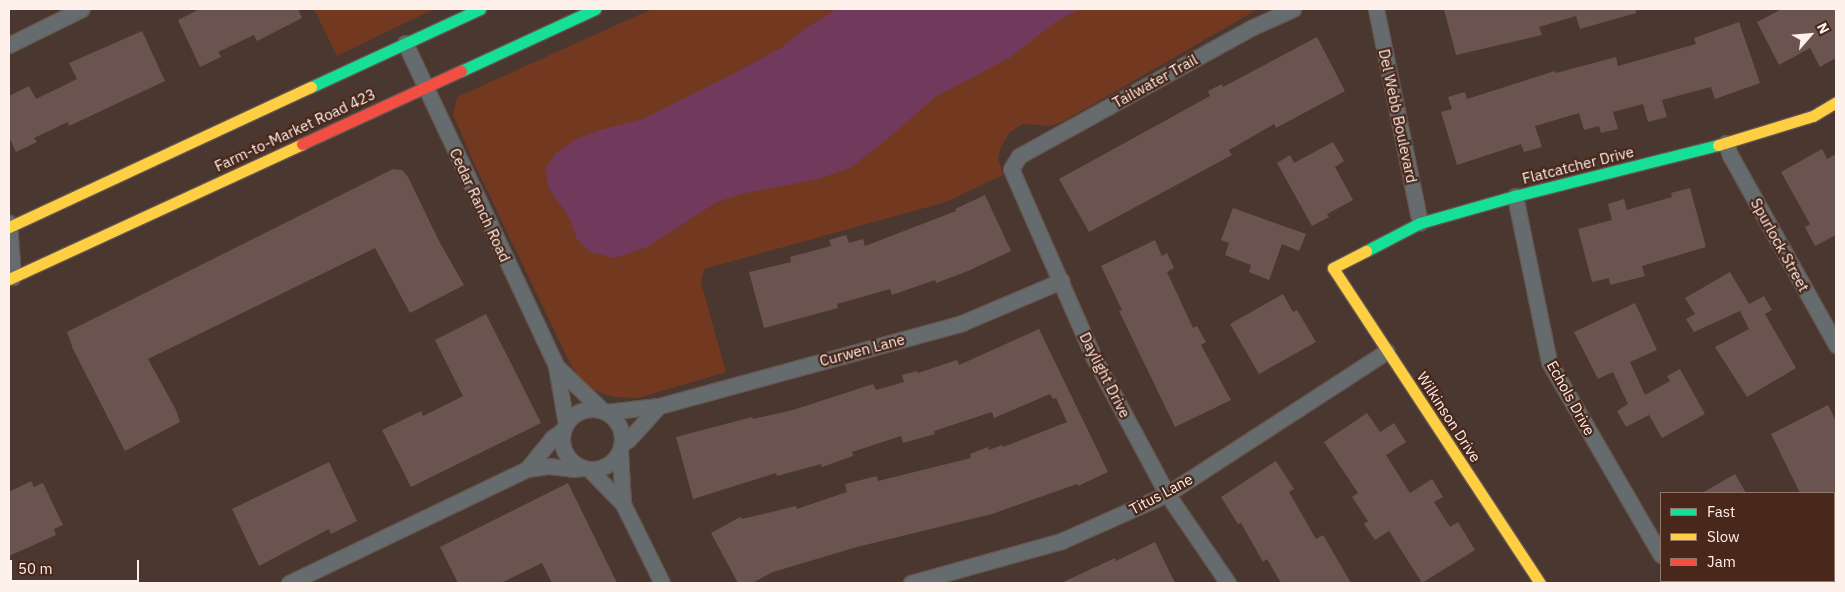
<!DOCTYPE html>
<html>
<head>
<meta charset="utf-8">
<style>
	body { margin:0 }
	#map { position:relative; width:1845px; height:592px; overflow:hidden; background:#4a372f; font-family:"IBM Plex Sans",sans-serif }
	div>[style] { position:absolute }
	.green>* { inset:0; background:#723920 }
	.water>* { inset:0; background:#713a5c }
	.building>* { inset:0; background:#6b5450 }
	.roads { filter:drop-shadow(1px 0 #645550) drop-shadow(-1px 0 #645550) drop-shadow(0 1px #645550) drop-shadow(0 -1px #645550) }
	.street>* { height:15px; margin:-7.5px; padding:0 7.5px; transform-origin:7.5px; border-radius:7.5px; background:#666c6e }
	.street>.ring { margin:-7.5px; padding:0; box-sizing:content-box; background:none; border:15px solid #666c6e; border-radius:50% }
	.fast>* { height:11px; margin:-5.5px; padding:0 5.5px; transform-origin:5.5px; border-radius:5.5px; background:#16e098 }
	.slow>* { height:11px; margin:-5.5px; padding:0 5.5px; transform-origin:5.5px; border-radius:5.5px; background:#ffcf43 }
	.jam>* { height:11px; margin:-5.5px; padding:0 5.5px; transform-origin:5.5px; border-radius:5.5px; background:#f24e42 }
	span { translate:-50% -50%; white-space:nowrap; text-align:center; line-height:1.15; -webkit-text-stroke:4.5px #49281b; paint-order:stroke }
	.street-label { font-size:15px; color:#fef0eb }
	.frame { position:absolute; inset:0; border:10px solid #fef0eb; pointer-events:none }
	.legend { position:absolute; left:1660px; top:492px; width:175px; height:90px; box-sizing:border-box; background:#49281b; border:1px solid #91786e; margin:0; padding:6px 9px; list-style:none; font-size:15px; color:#fef0eb }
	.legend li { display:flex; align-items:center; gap:10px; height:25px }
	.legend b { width:25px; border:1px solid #91786e }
	.north { position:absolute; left:1785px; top:10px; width:50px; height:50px; -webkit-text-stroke:4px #49281b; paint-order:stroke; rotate:63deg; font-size:14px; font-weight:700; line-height:20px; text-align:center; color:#fef0eb }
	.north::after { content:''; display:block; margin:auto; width:18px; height:22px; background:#fef0eb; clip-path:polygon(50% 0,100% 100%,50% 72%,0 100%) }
	.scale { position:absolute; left:10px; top:560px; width:129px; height:22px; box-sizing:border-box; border:2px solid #fef0eb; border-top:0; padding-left:6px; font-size:15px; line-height:18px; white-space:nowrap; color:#fef0eb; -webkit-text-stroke:4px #49281b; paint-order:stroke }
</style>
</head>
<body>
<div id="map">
	<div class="green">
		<div style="clip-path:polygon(314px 9px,434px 9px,337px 56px)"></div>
		<div style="clip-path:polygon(652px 9px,1258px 9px,1064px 121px,1051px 126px,1023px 124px,1010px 132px,1001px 147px,998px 158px,1003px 175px,946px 202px,704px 269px,701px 283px,726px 372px,638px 398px,614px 397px,593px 390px,579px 378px,569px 361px,473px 161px,453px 114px,457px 97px)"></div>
	</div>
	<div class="water">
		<div style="clip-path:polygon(837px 9px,1080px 9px,1058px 20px,1011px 57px,935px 97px,891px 136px,850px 168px,818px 179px,741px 194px,717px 202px,647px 247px,615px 258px,590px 252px,577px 239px,569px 217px,548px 187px,546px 168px,555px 154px,576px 139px,600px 130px,643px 119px,729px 76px,781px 48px,806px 28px)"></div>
	</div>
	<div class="building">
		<div style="clip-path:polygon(200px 9px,298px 9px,302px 18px,257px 41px,254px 35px,218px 52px,221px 57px,200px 67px,178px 20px)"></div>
		<div style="clip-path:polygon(1444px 9px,1636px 9px,1636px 13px,1580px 29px,1576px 16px,1539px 27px,1542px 35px,1456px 55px)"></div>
		<div style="clip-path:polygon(1782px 9px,1836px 9px,1836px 58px,1820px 67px,1810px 48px,1779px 65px,1757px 22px)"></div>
		<div style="clip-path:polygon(1739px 22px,1760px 83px,1715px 99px,1711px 87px,1662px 100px,1667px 117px,1648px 122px,1643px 104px,1613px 112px,1618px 129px,1601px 133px,1599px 126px,1584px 130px,1579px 113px,1535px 126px,1542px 147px,1524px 152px,1521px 144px,1457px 165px,1441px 112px,1452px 109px,1448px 97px,1465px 92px,1467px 99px,1555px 71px,1556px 73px,1616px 57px,1618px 66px,1696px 44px,1694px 38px)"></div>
		<div style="clip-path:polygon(142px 31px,165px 81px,69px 126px,68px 122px,34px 138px,37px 142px,16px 152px,9px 137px,9px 96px,29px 86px,36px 99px,77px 79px,69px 63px)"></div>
		<div style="clip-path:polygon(1317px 37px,1345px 91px,1276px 128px,1274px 124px,1229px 150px,1232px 155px,1089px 232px,1059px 179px,1210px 96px,1208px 91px,1222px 84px,1223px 87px)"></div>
		<div style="clip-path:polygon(1333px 142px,1344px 161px,1335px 167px,1353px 200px,1327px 214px,1329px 217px,1312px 226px,1277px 163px,1290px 155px,1294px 163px)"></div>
		<div style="clip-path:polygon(1822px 149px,1827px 159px,1836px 154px,1836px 235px,1815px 246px,1805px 227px,1810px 224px,1781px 172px)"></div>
		<div style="clip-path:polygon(393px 169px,402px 170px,408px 177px,439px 241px,464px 285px,410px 313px,375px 248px,148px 359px,176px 410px,180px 422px,125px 451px,73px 349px,67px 332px)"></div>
		<div style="clip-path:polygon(1690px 188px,1706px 247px,1642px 266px,1645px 276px,1610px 285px,1609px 278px,1592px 282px,1578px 229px,1612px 220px,1608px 204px,1624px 199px,1627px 210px,1672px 197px,1671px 193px)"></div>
		<div style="clip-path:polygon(985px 195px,1011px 251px,968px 271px,936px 283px,935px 280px,892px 295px,890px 289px,837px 304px,838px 308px,764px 328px,749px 272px,791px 262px,790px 257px,831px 246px,829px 240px,846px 235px,849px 243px,863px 239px,865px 246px,956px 211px,955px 209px)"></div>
		<div style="clip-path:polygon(1233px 208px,1306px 234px,1299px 251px,1282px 244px,1269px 280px,1249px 272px,1251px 265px,1225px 255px,1229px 243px,1221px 240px)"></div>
		<div style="clip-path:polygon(1155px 240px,1162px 256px,1167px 253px,1174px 268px,1167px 272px,1193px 328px,1197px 326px,1206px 342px,1201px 345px,1231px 400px,1175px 427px,1119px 311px,1122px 310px,1101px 266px)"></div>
		<div style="clip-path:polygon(1730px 272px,1749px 304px,1764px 296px,1772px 310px,1765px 314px,1796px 368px,1747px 397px,1715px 347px,1749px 329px,1740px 311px,1694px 332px,1686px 319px,1695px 314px,1685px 298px)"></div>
		<div style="clip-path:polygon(1283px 294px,1293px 312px,1297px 310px,1316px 342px,1259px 374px,1230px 324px)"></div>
		<div style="clip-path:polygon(1635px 303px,1657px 350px,1630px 362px,1645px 395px,1670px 381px,1667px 376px,1680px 369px,1705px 414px,1662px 438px,1649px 415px,1626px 427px,1617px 411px,1628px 404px,1613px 372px,1598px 379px,1574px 332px)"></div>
		<div style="clip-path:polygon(486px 314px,541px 423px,411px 487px,382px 430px,421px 411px,423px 416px,463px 396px,435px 340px)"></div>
		<div style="clip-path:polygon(1039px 329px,1108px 472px,1078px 486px,1077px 484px,992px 514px,857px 547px,773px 572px,752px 583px,738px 583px,711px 533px,740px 517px,742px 519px,796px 506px,797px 509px,847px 492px,845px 484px,877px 476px,878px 481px,971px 458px,970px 454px,988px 447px,989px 450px,1002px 445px,1003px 447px,1067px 422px,1056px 398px,1053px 399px,1050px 394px,994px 418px,992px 412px,934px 431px,935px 434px,903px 443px,901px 436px,852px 452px,853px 456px,822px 467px,821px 464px,777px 476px,776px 473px,693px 499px,676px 437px,752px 417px,753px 419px,793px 410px,873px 384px,876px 390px,904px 382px,902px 375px,917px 371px,918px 373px,957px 360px,959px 365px)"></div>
		<div style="clip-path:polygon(1828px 405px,1836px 421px,1836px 493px,1800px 493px,1771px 434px)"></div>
		<div style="clip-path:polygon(1367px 413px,1380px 432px,1394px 423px,1406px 442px,1386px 455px,1410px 493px,1432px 479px,1443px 497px,1434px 502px,1450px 527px,1458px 522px,1475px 550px,1422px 583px,1389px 531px,1375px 540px,1364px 524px,1368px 521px,1352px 497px,1358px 493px,1324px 442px)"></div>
		<div style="clip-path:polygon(1276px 461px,1294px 489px,1289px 492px,1316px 539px,1323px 535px,1351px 583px,1281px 583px,1267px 559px,1263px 562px,1241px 523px,1238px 524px,1221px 497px)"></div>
		<div style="clip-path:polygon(329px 462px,357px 521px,331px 534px,329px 529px,259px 566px,232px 509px)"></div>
		<div style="clip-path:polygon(1735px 474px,1746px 493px,1702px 493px)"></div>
		<div style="clip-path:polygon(31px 481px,34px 487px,43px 483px,63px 525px,54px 529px,56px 535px,9px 556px,9px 492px)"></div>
		<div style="clip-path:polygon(568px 483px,617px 583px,552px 583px,542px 563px,501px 583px,458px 583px,440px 547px)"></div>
		<div style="clip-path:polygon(1155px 542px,1175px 583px,1061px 583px,1115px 558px,1116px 561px)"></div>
	</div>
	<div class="roads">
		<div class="street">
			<div style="left:1376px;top:9px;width:218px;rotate:78.4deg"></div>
			<div style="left:405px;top:43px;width:357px;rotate:64.9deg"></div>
			<div style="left:556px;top:366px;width:59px;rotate:80.2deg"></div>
			<div style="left:9px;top:45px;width:81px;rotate:-26.3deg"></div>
			<div style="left:1726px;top:143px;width:13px;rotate:72deg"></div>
			<div style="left:1730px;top:155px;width:218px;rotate:60.8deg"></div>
			<div style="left:1515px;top:196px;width:169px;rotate:78.4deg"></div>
			<div style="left:1549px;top:362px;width:223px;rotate:59.9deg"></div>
			<div style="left:9px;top:223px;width:54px;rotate:85.8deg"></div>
			<div style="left:556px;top:366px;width:64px;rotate:43.7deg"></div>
			<div class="ring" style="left:562px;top:409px;width:45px;height:45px"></div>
			<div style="left:606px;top:412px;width:53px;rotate:-6.5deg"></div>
			<div style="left:659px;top:406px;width:314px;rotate:-15.3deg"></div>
			<div style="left:962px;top:323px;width:108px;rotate:-23deg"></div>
			<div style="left:623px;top:442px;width:5px;rotate:-22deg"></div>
			<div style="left:628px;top:440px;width:46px;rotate:-47.6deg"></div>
			<div style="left:620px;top:452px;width:52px;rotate:86.7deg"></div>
			<div style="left:623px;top:504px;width:88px;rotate:63.7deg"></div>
			<div style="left:527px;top:469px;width:40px;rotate:-51deg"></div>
			<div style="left:552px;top:438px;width:14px;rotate:-36deg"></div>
			<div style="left:589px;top:469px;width:49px;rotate:45.8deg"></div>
			<div style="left:1676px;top:581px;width:3px;rotate:45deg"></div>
			<div style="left:289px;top:583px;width:264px;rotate:-25.6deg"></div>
			<div style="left:527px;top:469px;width:22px;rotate:-8deg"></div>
			<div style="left:549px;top:466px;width:24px;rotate:7deg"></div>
			<div style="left:573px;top:469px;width:9px;rotate:-6deg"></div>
			<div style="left:911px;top:583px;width:156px;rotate:-15.6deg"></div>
			<div style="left:1061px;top:541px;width:116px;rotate:-23.9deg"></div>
			<div style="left:1167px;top:494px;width:262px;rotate:-33deg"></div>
			<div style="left:1228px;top:583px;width:108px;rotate:-124.4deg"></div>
			<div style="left:1167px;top:494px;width:154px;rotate:-118.2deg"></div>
			<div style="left:1094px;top:358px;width:206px;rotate:-113.7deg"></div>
			<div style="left:1011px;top:169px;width:15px;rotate:-58deg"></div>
			<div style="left:1019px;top:156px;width:267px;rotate:-28.9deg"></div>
			<div style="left:1253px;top:27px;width:44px;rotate:-24.2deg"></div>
		</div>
		<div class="fast">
			<div style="left:461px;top:71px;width:148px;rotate:-24.8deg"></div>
			<div style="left:311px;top:87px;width:186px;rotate:-24.8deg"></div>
			<div style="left:1366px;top:251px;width:61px;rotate:-27.4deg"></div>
			<div style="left:1420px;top:223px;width:99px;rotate:-15.9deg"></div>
			<div style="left:1515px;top:196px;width:209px;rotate:-14.1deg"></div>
		</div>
		<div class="slow">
			<div style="left:1718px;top:145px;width:99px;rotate:-17deg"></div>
			<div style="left:1813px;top:116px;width:27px;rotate:-31deg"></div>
			<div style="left:9px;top:227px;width:333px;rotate:-24.9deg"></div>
			<div style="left:1366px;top:251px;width:37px;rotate:153deg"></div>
			<div style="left:1333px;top:268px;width:377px;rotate:56.7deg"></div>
			<div style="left:9px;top:279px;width:323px;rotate:-24.7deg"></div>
		</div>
		<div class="jam">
			<div style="left:302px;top:144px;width:175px;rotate:-24.7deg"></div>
		</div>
	</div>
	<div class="street-label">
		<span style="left:1155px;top:81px;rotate:-29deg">Tailwater Trail</span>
		<span style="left:1398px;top:116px;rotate:78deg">Del Webb Boulevard</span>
		<span style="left:295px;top:130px;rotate:-25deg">Farm-to-Market Road 423</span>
		<span style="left:1578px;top:165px;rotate:-14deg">Flatcatcher Drive</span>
		<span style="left:480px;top:205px;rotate:65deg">Cedar Ranch Road</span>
		<span style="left:1780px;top:245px;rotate:61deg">Spurlock Street</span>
		<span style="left:862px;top:350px;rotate:-15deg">Curwen Lane</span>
		<span style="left:1105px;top:375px;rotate:63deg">Daylight Drive</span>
		<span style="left:1571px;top:398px;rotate:61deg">Echols Drive</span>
		<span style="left:1449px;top:417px;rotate:57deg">Wilkinson Drive</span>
		<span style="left:1161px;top:494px;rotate:-28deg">Titus Lane</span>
	</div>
	<div class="frame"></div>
	<ul class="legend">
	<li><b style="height:6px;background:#16e098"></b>Fast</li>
	<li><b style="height:6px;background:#ffcf43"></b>Slow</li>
	<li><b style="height:6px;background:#f24e42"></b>Jam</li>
	</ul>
	<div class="north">N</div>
	<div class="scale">50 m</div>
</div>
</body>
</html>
